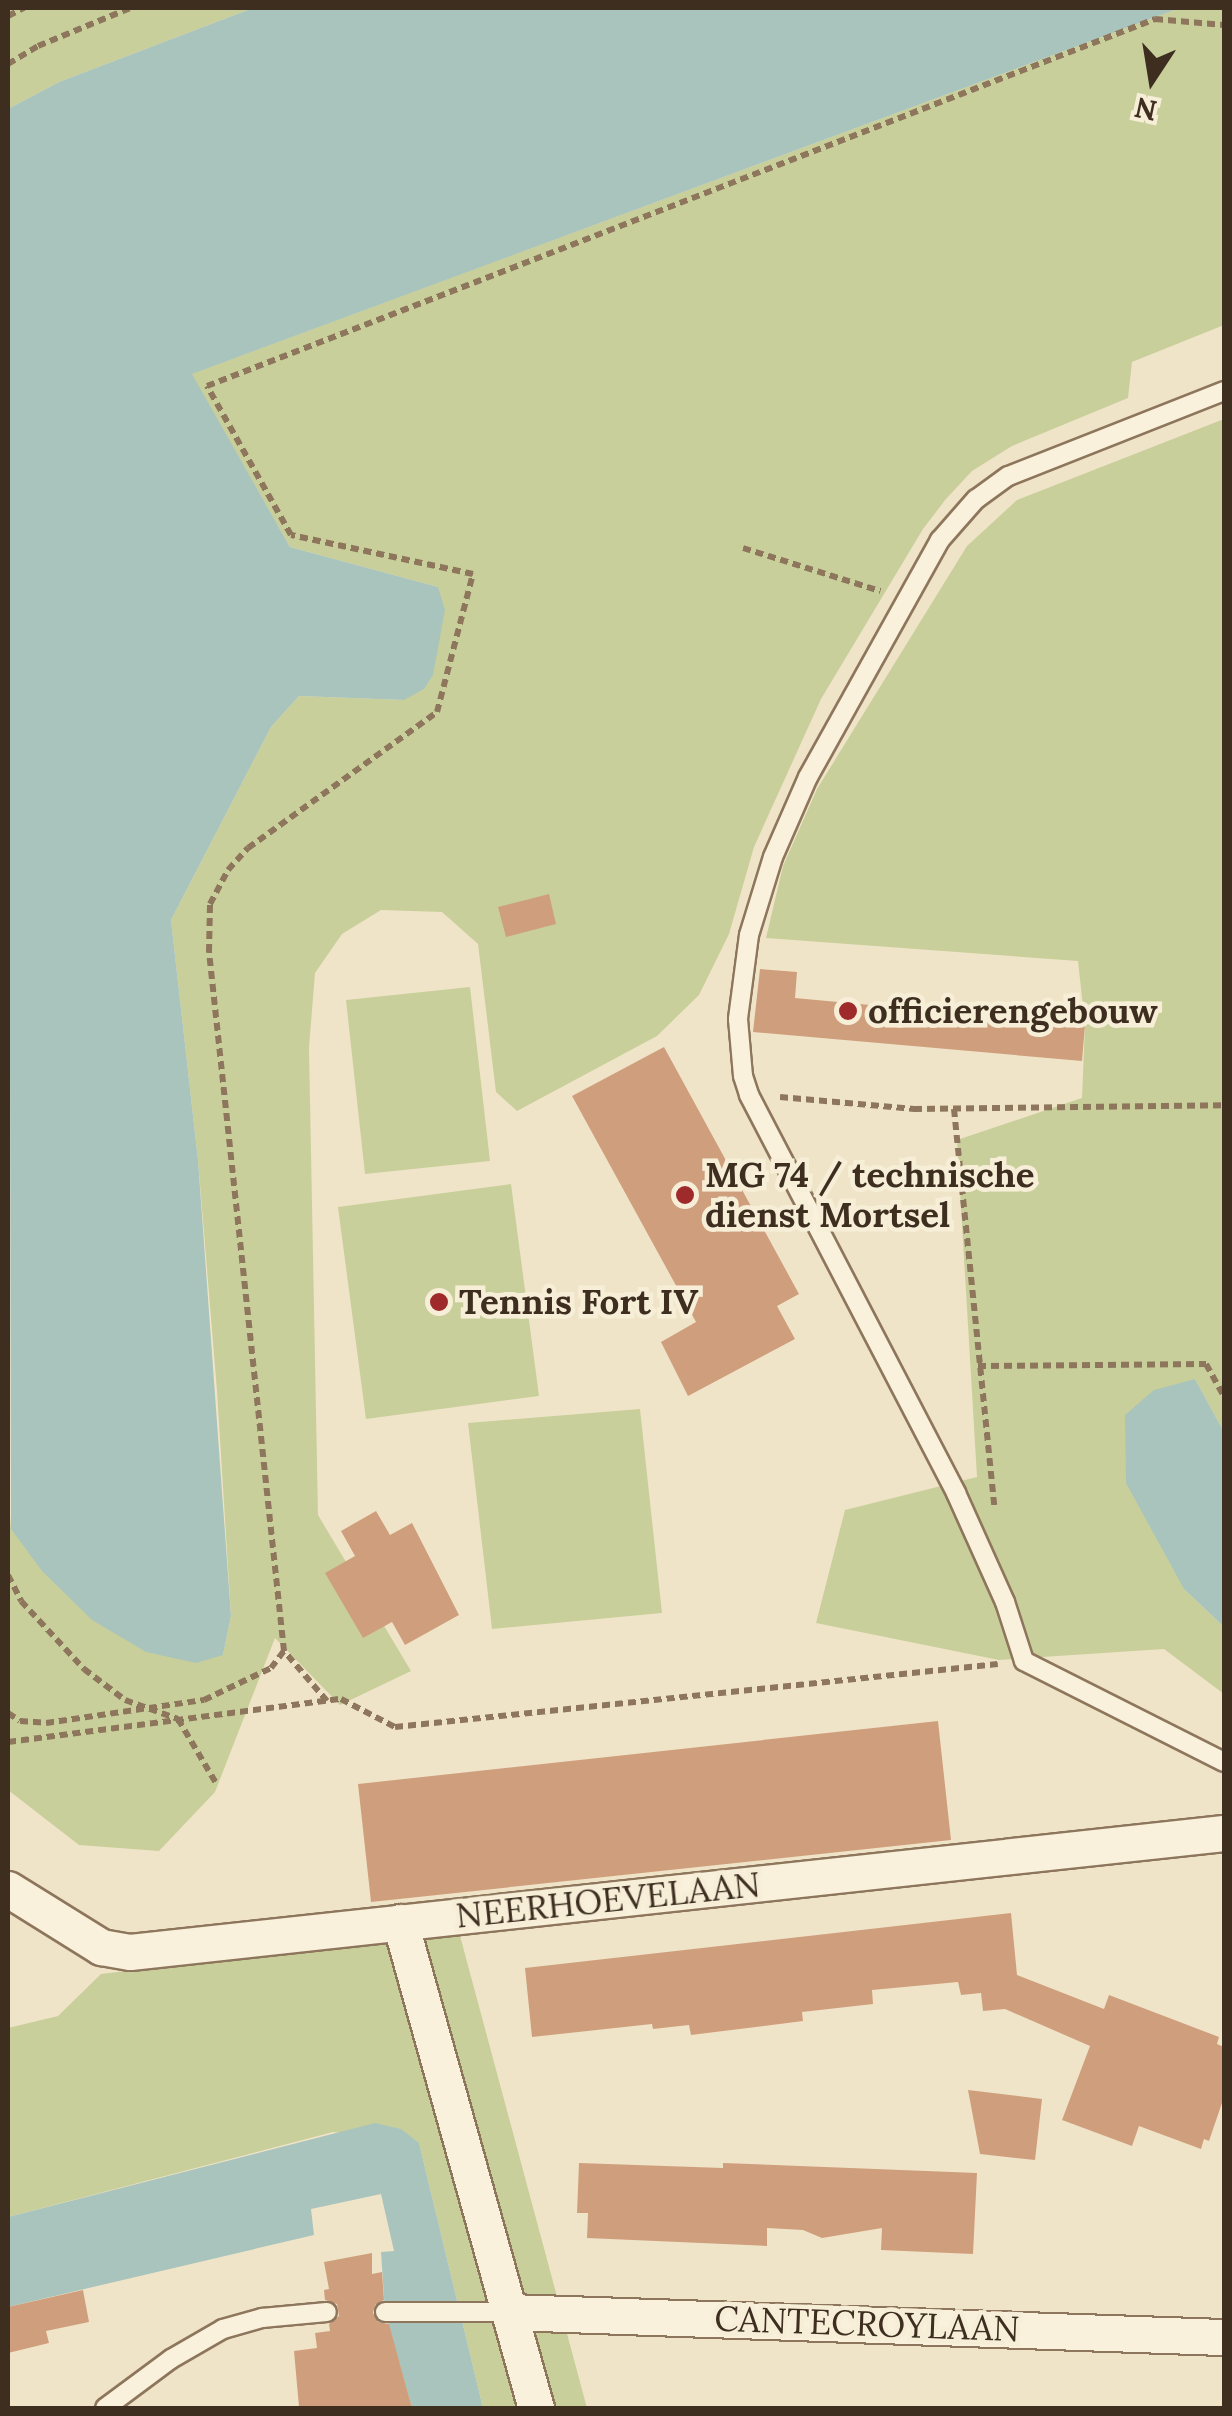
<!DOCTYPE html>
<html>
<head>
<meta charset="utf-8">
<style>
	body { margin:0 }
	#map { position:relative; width:1232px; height:2416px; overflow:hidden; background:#f0e4c8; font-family:Lora,serif }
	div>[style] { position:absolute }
	.green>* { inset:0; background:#c9cf9b }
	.water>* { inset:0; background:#a9c4bc }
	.building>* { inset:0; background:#cf9f7d }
	.path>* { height:6px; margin-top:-3px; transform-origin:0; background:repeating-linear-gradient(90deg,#8d765c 0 8px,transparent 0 13px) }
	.roads { filter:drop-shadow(2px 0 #8d765c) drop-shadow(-2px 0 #8d765c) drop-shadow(0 2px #8d765c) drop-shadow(0 -2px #8d765c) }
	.service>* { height:18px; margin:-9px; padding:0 9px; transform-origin:9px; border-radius:9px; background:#faf1dc }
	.minor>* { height:35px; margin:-17.5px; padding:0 17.5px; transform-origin:17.5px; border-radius:17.5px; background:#faf1dc }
	.dots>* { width:28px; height:28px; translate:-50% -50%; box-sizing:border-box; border:5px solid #f7eed8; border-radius:50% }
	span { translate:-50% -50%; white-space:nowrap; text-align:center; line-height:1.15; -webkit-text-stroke:9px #f7eed8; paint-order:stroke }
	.poi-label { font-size:35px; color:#3d2e20; font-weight:700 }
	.left { translate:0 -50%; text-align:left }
	.street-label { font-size:35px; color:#3d2e20 }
	.frame { position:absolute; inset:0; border:10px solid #3d2e20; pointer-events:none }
	.north { position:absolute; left:1102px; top:30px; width:100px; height:100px; -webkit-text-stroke:8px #f7eed8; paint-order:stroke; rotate:192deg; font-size:28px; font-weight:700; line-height:40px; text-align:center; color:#3d2e20 }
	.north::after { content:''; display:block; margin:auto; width:35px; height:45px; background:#3d2e20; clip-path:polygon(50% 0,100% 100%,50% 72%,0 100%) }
</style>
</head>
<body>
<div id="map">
	<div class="green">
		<div style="clip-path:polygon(8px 8px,253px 8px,59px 82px,8px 109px)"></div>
		<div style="clip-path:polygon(1180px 8px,1224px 8px,1224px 325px,1132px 362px,1128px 398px,1012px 446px,972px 471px,946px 499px,923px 529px,821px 699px,754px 847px,729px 934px,699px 995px,657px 1036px,517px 1111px,496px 1092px,478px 944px,442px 912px,381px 910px,342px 934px,315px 973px,309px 1048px,318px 1515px,411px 1671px,340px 1705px,275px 1638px,215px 1792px,159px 1851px,79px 1845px,8px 1790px,8px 1489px,11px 1529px,223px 1655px,231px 1616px,217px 1391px,198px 1160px,171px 920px,271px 727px,299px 696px,404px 700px,438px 587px,290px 547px,191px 374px)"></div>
		<div style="clip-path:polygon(1224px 419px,1224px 1432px,1195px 1379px,1184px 1589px,1224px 1627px,1224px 1694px,1164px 1649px,999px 1660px,816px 1623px,845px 1510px,977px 1477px,957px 1140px,1082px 1098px,1085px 1025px,1078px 961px,766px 938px,783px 866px,817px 789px,967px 546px,1017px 500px)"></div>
		<div style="clip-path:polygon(470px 987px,490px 1161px,365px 1174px,346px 1000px)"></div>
		<div style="clip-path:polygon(511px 1184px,539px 1396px,366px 1419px,338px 1207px)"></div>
		<div style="clip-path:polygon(640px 1409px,662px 1613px,492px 1629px,468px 1423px)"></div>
		<div style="clip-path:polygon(459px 1932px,587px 2408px,483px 2408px,419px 2143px,333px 2132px,8px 2217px,8px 2028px,58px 2016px,101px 1974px)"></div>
	</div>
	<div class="water">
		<div style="clip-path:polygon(253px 8px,1180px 8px,192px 374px,290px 547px,438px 587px,445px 610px,433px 675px,424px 689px,404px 700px,299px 696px,271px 727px,171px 920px,198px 1160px,231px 1616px,223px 1655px,196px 1663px,146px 1652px,92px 1620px,42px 1571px,11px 1529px,8px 109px,59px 82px)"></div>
		<div style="clip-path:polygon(1195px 1379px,1224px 1432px,1224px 1627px,1184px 1589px,1126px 1483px,1125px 1415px,1154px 1390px)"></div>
		<div style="clip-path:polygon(375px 2123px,401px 2129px,419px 2143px,483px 2408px,412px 2408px,385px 2312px,381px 2252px,394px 2251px,381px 2194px,311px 2209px,314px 2235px,8px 2307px,8px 2217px)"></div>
	</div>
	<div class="building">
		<div style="clip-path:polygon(549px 894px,556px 924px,506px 937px,498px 907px)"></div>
		<div style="clip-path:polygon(760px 969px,797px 972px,795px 998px,1085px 1025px,1082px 1061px,753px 1032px)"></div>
		<div style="clip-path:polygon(664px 1047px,799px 1294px,777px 1306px,795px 1339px,688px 1396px,661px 1342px,696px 1322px,572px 1096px)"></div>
		<div style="clip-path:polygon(376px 1511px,390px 1535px,412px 1523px,459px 1615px,405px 1645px,392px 1622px,363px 1638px,325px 1573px,355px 1556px,341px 1531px)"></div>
		<div style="clip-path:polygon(938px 1721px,951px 1840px,371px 1902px,358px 1784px)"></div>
		<div style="clip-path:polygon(1011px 1913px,1017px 1975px,1104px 2009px,1109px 1995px,1219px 2037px,1217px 2044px,1224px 2047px,1224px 2097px,1209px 2141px,1204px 2139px,1201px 2149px,1139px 2126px,1132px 2146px,1062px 2120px,1090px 2046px,1005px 2009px,983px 2011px,981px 1993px,961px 1995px,958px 1982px,872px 1990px,873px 2004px,802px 2012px,803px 2021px,691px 2035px,689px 2025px,653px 2029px,652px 2024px,532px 2037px,525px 1968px)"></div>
		<div style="clip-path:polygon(968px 2090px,1042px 2099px,1035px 2160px,980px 2154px)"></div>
		<div style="clip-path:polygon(579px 2163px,723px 2168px,723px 2163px,977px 2173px,973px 2254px,881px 2250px,882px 2228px,822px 2238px,803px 2230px,767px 2228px,767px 2246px,587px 2238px,588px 2213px,577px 2213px)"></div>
		<div style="clip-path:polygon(372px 2253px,372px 2274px,382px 2272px,384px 2300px,375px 2305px,373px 2313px,378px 2322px,389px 2324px,412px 2408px,299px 2407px,294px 2351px,317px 2348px,315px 2333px,330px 2331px,329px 2324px,339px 2316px,337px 2304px,325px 2300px,324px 2290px,329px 2289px,324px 2262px)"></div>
		<div style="clip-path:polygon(83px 2290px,89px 2322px,46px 2331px,49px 2343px,8px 2353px,8px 2307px)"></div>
	</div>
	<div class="path">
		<div style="left:8px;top:16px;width:18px;rotate:-27deg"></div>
		<div style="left:8px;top:64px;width:35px;rotate:-31deg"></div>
		<div style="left:38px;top:46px;width:100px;rotate:-22.4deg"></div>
		<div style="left:743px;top:548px;width:144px;rotate:17.4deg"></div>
		<div style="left:780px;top:1097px;width:135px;rotate:5.1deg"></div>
		<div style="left:914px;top:1109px;width:310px;rotate:-0.7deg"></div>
		<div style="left:954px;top:1109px;width:398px;rotate:84.2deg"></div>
		<div style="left:978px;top:1366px;width:228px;rotate:-0.5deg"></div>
		<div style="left:1206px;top:1364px;width:38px;rotate:61deg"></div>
		<div style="left:8px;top:1575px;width:29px;rotate:63deg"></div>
		<div style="left:21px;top:1601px;width:93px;rotate:47.2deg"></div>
		<div style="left:84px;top:1669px;width:51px;rotate:37.1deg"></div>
		<div style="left:125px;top:1700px;width:56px;rotate:19.7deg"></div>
		<div style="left:178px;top:1719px;width:74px;rotate:59.3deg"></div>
		<div style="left:327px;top:1701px;width:66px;rotate:-130.7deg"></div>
		<div style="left:284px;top:1651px;width:703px;rotate:-96.12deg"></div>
		<div style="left:209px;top:952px;width:48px;rotate:-88.8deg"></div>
		<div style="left:210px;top:904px;width:38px;rotate:-62deg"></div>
		<div style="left:228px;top:870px;width:30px;rotate:-48deg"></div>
		<div style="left:248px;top:848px;width:233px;rotate:-35.7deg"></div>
		<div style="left:437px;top:712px;width:143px;rotate:-75.4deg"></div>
		<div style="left:473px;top:574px;width:186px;rotate:-167.9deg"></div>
		<div style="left:291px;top:535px;width:171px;rotate:-119.4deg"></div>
		<div style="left:207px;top:386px;width:1017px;rotate:-21.16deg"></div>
		<div style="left:1155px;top:19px;width:69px;rotate:5deg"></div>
		<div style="left:8px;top:1713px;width:14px;rotate:34deg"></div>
		<div style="left:20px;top:1721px;width:26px;rotate:4deg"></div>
		<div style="left:46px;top:1723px;width:160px;rotate:-8.3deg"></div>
		<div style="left:204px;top:1700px;width:74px;rotate:-25.5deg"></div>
		<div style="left:271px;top:1668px;width:21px;rotate:-53deg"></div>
		<div style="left:8px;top:1742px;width:336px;rotate:-7.4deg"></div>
		<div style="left:341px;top:1699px;width:61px;rotate:27.4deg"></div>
		<div style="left:395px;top:1727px;width:606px;rotate:-5.96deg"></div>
	</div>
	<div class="roads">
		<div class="service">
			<div style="left:1224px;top:391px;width:232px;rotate:158.5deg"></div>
			<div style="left:1008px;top:476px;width:39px;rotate:144deg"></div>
			<div style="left:976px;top:499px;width:55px;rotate:131.3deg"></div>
			<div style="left:940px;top:540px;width:271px;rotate:119.1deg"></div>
			<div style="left:808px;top:777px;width:87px;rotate:113.6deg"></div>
			<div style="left:773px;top:857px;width:82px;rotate:107.1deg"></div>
			<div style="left:749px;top:935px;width:85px;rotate:97.5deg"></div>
			<div style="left:738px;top:1019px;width:57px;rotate:85deg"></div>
			<div style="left:743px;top:1076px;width:20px;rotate:72deg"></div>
			<div style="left:749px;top:1095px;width:449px;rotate:62.5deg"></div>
			<div style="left:956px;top:1493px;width:120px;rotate:65.8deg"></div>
			<div style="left:1005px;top:1602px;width:62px;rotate:72.1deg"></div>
			<div style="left:1024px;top:1661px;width:224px;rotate:26.8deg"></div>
			<div style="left:385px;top:2312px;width:124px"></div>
			<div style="left:105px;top:2408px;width:82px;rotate:-36.6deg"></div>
			<div style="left:171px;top:2359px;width:60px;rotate:-30deg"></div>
			<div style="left:223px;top:2329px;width:41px;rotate:-15.8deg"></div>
			<div style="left:262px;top:2318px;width:65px;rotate:-5.3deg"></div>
		</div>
		<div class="minor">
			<div style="left:8px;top:1889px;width:110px;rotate:31.9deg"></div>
			<div style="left:101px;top:1947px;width:29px;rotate:10deg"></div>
			<div style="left:130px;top:1952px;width:1100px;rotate:-6.21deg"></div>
			<div style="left:400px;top:1922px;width:505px;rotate:74.37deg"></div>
			<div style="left:510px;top:2312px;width:714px;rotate:2.01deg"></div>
		</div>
	</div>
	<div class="dots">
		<div style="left:848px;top:1011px;background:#9e2a2b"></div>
		<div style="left:685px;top:1195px;background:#9e2a2b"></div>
		<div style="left:439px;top:1302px;background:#9e2a2b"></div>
	</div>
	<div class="poi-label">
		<span class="left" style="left:868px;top:1011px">officierengebouw</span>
		<span class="left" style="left:705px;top:1195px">MG 74 / technische<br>dienst Mortsel</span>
		<span class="left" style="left:459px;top:1302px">Tennis Fort IV</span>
	</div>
	<div class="street-label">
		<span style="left:608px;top:1900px;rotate:-6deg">NEERHOEVELAAN</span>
		<span style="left:867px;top:2324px;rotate:2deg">CANTECROYLAAN</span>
	</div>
	<div class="frame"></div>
	<div class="north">N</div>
</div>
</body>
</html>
